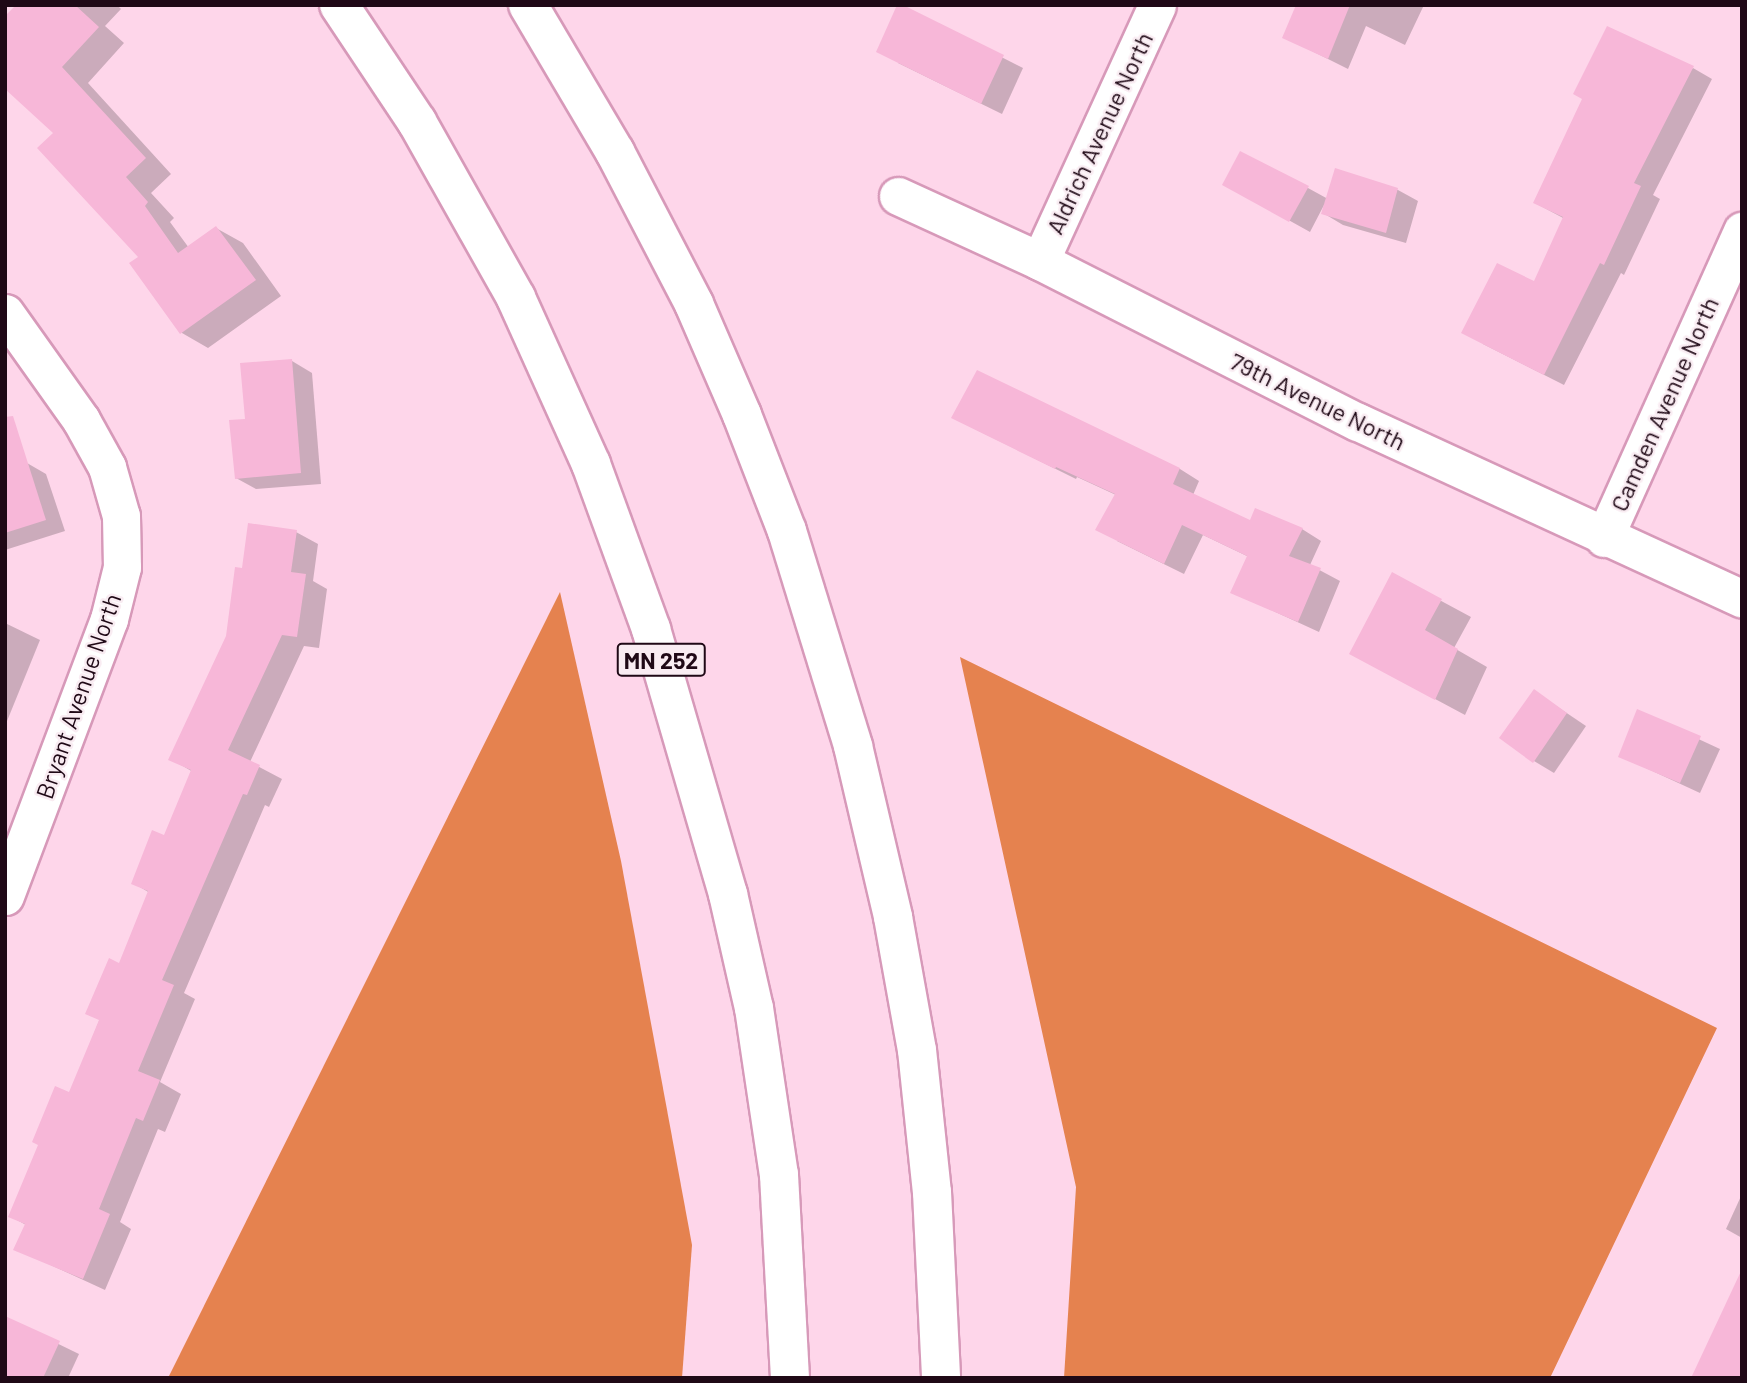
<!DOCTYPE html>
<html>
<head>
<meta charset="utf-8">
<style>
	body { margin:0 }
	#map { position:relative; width:1747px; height:1383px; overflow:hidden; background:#fed6ea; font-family:Barlow,sans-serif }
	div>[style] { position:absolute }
	.forest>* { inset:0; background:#e5824f }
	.shadow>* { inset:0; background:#0003 }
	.building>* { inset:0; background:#f7b7d8 }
	.roads { filter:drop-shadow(2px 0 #d799b9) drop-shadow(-2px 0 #d799b9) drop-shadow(0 2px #d799b9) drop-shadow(0 -2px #d799b9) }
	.street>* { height:37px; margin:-18.5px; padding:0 18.5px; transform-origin:18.5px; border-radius:18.5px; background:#fff }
	.highway>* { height:38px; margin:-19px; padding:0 19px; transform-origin:19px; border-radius:19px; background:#fff }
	span { translate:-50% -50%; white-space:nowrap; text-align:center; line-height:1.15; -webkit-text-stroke:5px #f9ecf2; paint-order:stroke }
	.shield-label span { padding:2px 5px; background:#f9ecf2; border:2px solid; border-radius:5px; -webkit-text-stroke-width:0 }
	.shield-label { font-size:23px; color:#1f0916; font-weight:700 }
	.street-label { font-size:24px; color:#1f0916 }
	.frame { position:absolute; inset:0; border:7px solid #1f0916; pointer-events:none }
</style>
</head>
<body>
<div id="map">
	<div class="forest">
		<div style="clip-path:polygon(560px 592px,621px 861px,692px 1245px,682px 1378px,168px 1378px)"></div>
		<div style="clip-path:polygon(960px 657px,1717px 1028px,1550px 1378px,1064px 1378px,1076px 1187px)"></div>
	</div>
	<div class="shadow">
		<div style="clip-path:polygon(18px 5px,117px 5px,121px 9px,105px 26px,124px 43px,88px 83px,171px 174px,151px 193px,174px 218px,170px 222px,189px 248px,216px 228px,243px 243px,281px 296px,208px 348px,182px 333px,140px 258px,55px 133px)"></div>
		<div style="clip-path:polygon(899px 5px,1023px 68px,1002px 114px,898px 63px)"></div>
		<div style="clip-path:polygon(1298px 5px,1424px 5px,1405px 45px,1366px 26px,1348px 69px,1284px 37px)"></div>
		<div style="clip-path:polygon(1693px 68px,1712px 79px,1653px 195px,1660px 199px,1624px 275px,1621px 273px,1564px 385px,1483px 344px,1535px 283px,1565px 219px,1535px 203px)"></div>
		<div style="clip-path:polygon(1336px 170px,1398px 190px,1418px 201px,1406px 243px,1343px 225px,1323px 213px,1324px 205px,1310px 232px,1224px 184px,1308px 188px,1328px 199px)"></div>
		<div style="clip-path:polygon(292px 361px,312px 373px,321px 484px,256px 489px,236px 478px,247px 421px)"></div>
		<div style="clip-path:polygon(977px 373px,1180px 469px,1199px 481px,1193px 495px,1250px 522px,1302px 529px,1321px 541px,1310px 565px,1340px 581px,1319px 632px,1232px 592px,1249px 557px,1203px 535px,1184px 574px,1117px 541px,1116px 495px,1077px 477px,1076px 479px,973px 428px)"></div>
		<div style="clip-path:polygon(5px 437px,27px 463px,46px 474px,65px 531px,5px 550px)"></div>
		<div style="clip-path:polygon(296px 532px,318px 544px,313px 581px,327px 589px,319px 648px,304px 646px,250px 762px,282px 779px,269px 807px,265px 805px,184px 993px,195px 999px,160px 1082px,181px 1094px,165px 1132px,158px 1129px,120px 1222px,131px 1229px,105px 1290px,16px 1249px,26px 1225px,10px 1216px,70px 1094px,150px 893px,133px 883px,165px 838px,193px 772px,171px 759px,227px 636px,244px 570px)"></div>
		<div style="clip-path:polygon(1393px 575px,1471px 617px,1454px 648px,1487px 667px,1465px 715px,1381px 670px)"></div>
		<div style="clip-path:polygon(5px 623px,40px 640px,5px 726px)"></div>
		<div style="clip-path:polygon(1534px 691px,1586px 726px,1554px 773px,1534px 761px)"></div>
		<div style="clip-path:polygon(1638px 711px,1720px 749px,1700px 793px,1620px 756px)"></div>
		<div style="clip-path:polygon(1742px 1194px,1742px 1238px,1726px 1229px)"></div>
		<div style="clip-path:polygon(5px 1318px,79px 1354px,68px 1378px,5px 1378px)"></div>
	</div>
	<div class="building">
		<div style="clip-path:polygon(16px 5px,75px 5px,99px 27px,62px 67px,146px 158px,126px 177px,148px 202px,145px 206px,178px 253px,216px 226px,256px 280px,180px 334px,129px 263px,138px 257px,37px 148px,53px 133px,5px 89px,5px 16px)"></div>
		<div style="clip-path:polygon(897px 5px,903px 5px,1004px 55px,981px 104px,876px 52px)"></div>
		<div style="clip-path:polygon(1296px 5px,1350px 5px,1328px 59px,1282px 38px)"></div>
		<div style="clip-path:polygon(1607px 26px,1694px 66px,1634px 183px,1641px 186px,1604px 265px,1600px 263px,1544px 375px,1461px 333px,1497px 263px,1534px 281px,1563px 217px,1533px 203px,1582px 99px,1573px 94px)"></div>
		<div style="clip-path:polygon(1240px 151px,1309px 186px,1289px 222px,1222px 185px)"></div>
		<div style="clip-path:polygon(1335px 168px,1398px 188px,1386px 233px,1321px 214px)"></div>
		<div style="clip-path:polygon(292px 359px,301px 473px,235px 479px,229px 420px,245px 419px,240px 363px)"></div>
		<div style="clip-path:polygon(977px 370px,1180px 468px,1173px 484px,1250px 520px,1255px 508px,1303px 528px,1289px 556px,1321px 568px,1298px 622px,1230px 593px,1247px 556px,1182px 525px,1164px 564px,1095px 530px,1115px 494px,1056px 467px,1055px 469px,951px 418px)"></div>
		<div style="clip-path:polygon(13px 416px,46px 520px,5px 533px,5px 417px)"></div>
		<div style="clip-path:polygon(248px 523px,297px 530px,291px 572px,306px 574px,297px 637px,282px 635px,228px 750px,260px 765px,247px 795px,243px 794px,162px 980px,174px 985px,138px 1071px,160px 1080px,143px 1121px,136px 1118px,99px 1209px,110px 1214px,83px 1279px,13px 1250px,25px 1224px,8px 1217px,38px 1145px,32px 1142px,55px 1086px,69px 1092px,99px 1020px,85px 1014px,109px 958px,119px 963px,148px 891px,131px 884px,152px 830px,164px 835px,191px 770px,168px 760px,226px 636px,235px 567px,242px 568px)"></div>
		<div style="clip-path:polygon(1392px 572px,1442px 599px,1425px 630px,1458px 649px,1435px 700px,1349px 654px)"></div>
		<div style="clip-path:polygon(1534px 689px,1567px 713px,1533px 763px,1499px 738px)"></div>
		<div style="clip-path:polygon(1637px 709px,1701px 736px,1680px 783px,1618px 757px)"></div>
		<div style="clip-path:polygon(1742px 1269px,1742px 1378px,1691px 1378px)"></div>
		<div style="clip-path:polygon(5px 1316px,60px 1341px,43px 1378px,5px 1378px)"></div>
	</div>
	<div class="roads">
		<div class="street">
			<div style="left:898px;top:196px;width:156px;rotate:24.6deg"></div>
			<div style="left:1040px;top:261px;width:356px;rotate:26.9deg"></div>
			<div style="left:1358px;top:422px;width:423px;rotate:24.7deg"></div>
			<div style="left:1040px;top:261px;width:281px;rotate:-65.4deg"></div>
			<div style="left:5px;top:313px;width:131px;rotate:54.6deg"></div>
			<div style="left:81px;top:420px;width:54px;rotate:61deg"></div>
			<div style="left:107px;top:467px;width:51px;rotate:74.1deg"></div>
			<div style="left:121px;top:516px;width:51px;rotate:88.9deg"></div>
			<div style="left:122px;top:567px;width:54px;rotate:104deg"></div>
			<div style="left:109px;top:619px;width:296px;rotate:110.6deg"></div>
			<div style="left:1604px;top:538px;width:337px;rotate:-65.8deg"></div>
		</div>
		<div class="highway">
			<div style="left:339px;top:5px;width:141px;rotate:56.3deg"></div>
			<div style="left:417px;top:122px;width:202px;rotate:60.6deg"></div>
			<div style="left:516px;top:298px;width:182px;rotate:65.7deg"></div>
			<div style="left:591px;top:464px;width:176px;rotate:70deg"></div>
			<div style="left:651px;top:629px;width:276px;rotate:73.8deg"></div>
			<div style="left:728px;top:894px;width:117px;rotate:77.2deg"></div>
			<div style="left:754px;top:1008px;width:169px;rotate:81.5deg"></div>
			<div style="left:779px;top:1175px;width:203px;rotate:86.9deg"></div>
			<div style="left:528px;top:5px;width:171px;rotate:59.4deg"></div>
			<div style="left:615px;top:152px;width:171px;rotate:62.5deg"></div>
			<div style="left:694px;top:304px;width:121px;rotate:66.6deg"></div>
			<div style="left:742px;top:415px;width:124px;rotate:68.8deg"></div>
			<div style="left:787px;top:531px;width:225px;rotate:72.9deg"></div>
			<div style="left:853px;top:746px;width:176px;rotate:76.8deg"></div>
			<div style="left:893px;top:917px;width:135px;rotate:79.8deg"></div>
			<div style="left:917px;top:1050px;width:143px;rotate:84deg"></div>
			<div style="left:932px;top:1192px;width:186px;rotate:87.2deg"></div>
		</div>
	</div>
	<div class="shield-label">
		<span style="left:661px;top:660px">MN 252</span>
	</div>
	<div class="street-label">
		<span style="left:1099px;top:133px;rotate:-65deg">Aldrich Avenue North</span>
		<span style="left:1318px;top:401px;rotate:26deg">79th Avenue North</span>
		<span style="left:1664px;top:404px;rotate:-66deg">Camden Avenue North</span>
		<span style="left:78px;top:696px;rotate:-71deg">Bryant Avenue North</span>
	</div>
	<div class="frame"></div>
</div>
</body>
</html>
